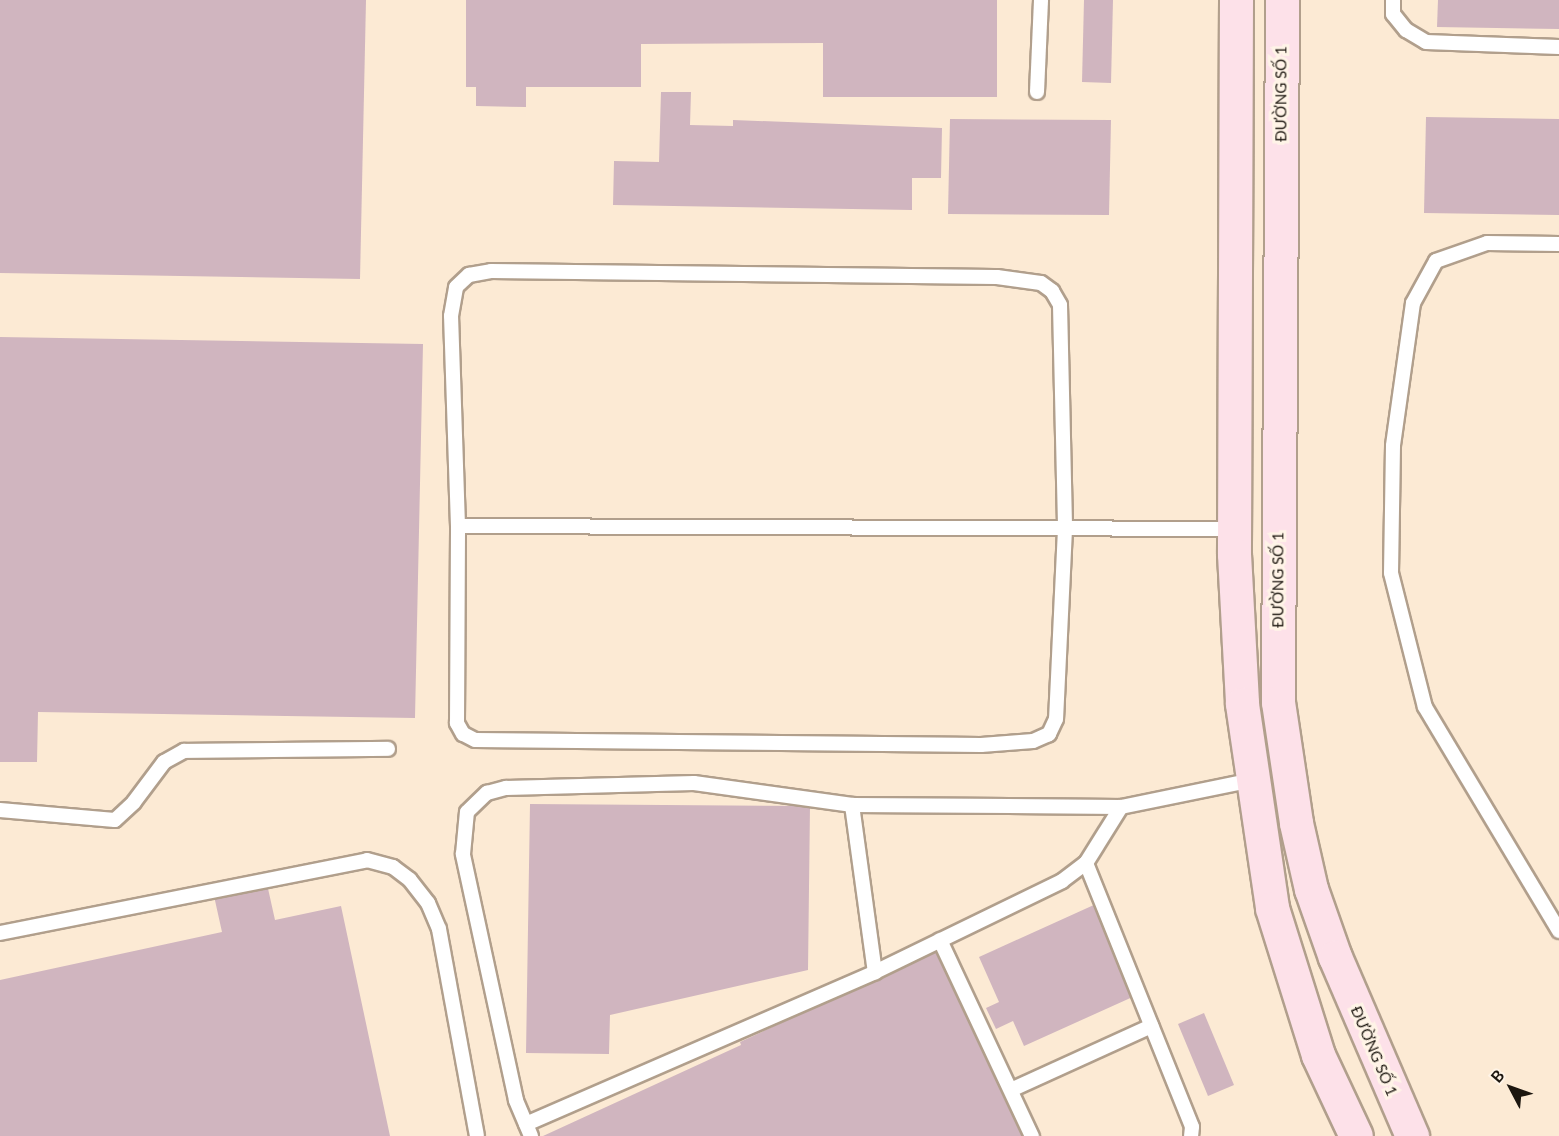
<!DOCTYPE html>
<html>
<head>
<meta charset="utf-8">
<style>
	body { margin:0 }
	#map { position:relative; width:1559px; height:1136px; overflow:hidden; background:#fff4e7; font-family:Lato,sans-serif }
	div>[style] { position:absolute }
	.built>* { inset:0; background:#fcead4 }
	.building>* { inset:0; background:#d0b5bf }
	.roads { filter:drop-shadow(2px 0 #b19f8c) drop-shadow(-2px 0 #b19f8c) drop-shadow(0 2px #b19f8c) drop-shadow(0 -2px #b19f8c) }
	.lane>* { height:14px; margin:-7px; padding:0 7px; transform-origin:7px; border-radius:7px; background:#fff }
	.secondary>* { height:33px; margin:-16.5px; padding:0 16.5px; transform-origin:16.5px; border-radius:16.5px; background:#fde1e9 }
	span { translate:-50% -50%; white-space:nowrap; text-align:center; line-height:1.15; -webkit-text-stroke:6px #fff4e7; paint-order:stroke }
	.street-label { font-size:15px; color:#1c160f }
	.north { position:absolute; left:1481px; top:1058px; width:60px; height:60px; -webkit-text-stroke:4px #fff4e7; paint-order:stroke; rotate:311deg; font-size:16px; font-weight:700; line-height:24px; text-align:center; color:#1c160f }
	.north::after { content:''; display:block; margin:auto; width:21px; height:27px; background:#1c160f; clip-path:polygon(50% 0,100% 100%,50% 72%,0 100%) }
</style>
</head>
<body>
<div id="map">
	<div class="built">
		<div style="clip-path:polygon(0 0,1559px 0,1559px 1136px,0 1136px)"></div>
	</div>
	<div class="building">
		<div style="clip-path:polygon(0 0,366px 0,360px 279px,0 273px)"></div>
		<div style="clip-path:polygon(466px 0,997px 0,997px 97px,823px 97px,823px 43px,641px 44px,641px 87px,526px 87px,526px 107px,476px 106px,476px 87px,466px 87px)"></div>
		<div style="clip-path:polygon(1084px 0,1113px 0,1111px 83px,1082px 82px)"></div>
		<div style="clip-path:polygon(1438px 0,1559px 0,1559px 29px,1437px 27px)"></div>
		<div style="clip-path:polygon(661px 92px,691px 92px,690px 125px,733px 126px,733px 120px,942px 128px,941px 178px,912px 178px,912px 210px,613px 205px,614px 161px,659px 162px)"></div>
		<div style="clip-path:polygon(1426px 117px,1559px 119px,1559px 215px,1424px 213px)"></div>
		<div style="clip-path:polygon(950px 119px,1111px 120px,1109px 215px,948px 214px)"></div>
		<div style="clip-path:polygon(0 337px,423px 344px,415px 718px,38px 712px,37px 762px,0 762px)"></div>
		<div style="clip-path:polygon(530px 804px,810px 806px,808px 970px,610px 1015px,609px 1054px,526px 1053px)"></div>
		<div style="clip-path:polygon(267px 884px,275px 920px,341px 906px,390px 1136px,0 1136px,0 980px,222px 932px,214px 896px)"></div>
		<div style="clip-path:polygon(1096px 904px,1137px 995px,1024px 1046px,1013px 1021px,996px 1029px,986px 1008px,999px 1002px,979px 957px)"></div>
		<div style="clip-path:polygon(941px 949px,1025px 1136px,543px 1136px,741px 1045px,740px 1042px)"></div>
		<div style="clip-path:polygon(1204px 1013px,1234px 1085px,1208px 1096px,1178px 1024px)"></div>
	</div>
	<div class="roads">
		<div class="lane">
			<div style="left:1393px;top:0;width:14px;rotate:90deg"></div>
			<div style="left:1393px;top:14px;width:21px;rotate:51deg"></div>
			<div style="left:1406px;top:30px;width:23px;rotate:31deg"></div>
			<div style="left:1426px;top:42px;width:133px;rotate:2.2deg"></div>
			<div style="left:1037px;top:92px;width:92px;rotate:-87.5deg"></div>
			<div style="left:1559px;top:244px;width:72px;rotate:-179.2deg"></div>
			<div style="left:1487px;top:243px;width:54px;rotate:160.6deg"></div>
			<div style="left:1436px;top:261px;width:48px;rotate:118.7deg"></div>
			<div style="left:1413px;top:303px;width:144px;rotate:98deg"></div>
			<div style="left:1393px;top:446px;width:127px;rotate:90.9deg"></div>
			<div style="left:1391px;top:573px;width:138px;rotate:75.8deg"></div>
			<div style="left:1425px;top:707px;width:261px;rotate:59.1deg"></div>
			<div style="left:491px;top:271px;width:506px;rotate:0.68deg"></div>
			<div style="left:997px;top:277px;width:44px;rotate:7.8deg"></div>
			<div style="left:1041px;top:283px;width:14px;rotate:36deg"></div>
			<div style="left:1052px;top:291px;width:16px;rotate:60deg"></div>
			<div style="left:1060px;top:305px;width:224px;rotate:88.7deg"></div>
			<div style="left:1065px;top:529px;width:190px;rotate:92.7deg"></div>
			<div style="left:1056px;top:719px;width:17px;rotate:115deg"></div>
			<div style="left:1049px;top:734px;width:17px;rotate:156deg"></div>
			<div style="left:1033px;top:741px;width:52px;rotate:175.6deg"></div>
			<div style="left:981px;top:745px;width:506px;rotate:-179.43deg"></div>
			<div style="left:475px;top:740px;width:13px;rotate:-153deg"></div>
			<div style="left:463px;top:734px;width:13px;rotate:-119deg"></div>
			<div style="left:457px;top:723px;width:197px;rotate:-89.7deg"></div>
			<div style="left:458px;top:526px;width:210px;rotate:-91.9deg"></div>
			<div style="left:451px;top:316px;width:29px;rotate:-80deg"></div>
			<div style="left:456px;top:287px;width:18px;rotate:-43deg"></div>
			<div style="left:469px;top:275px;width:22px;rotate:-10deg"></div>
			<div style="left:458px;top:526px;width:776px;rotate:0.22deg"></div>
			<div style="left:852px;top:805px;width:169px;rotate:82.2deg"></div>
			<div style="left:0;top:810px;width:115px;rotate:5deg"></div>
			<div style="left:115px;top:820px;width:26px;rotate:-43deg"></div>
			<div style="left:134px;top:802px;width:50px;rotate:-53.1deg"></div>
			<div style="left:164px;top:762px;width:23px;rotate:-29deg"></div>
			<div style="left:184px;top:751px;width:204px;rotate:-0.6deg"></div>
			<div style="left:1086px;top:863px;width:284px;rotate:68.1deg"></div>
			<div style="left:1192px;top:1127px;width:9px;rotate:96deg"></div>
			<div style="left:0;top:933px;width:374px;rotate:-11.2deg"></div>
			<div style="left:367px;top:860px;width:27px;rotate:15deg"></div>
			<div style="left:393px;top:867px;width:21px;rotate:37deg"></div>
			<div style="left:410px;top:880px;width:29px;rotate:52deg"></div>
			<div style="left:428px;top:903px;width:28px;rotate:67deg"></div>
			<div style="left:439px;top:929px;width:210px;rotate:79.6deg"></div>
			<div style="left:940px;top:940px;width:217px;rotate:64.9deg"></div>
			<div style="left:1013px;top:1089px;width:152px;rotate:-24.5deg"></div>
			<div style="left:526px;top:1124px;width:381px;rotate:-23.5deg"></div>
			<div style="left:875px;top:972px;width:208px;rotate:-25.9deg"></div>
			<div style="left:1062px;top:881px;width:30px;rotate:-37deg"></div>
			<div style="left:1086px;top:863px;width:66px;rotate:-58deg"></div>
			<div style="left:531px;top:1136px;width:39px;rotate:-113deg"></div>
			<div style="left:516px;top:1100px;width:252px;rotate:-102.2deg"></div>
			<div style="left:463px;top:854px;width:42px;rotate:-84.6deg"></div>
			<div style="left:467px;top:812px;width:28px;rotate:-44deg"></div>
			<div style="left:487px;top:793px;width:20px;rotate:-15deg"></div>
			<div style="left:506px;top:788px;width:188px;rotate:-1.5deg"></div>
			<div style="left:694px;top:783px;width:160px;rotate:7.9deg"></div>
			<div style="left:852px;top:805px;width:269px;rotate:0.4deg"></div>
			<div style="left:1121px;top:807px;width:134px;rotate:-11.6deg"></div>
		</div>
		<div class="secondary">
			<div style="left:1236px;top:0;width:554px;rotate:90.21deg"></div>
			<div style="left:1234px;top:554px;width:150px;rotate:86.9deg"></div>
			<div style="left:1242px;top:704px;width:206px;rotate:81.6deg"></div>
			<div style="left:1272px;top:908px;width:154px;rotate:72.6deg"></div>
			<div style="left:1318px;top:1055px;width:89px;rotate:64.9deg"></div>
			<div style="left:1282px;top:0;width:702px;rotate:90.33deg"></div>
			<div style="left:1278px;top:702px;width:122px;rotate:81.5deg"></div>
			<div style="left:1296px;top:823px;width:68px;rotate:77.2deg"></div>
			<div style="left:1311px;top:889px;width:72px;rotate:70.6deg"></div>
			<div style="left:1335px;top:957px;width:195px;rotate:66.7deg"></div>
		</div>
	</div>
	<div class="street-label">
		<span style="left:1281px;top:94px;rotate:-90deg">ĐƯỜNG SỐ 1</span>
		<span style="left:1278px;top:580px;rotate:-90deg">ĐƯỜNG SỐ 1</span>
		<span style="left:1374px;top:1051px;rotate:67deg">ĐƯỜNG SỐ 1</span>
	</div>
	<div class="north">B</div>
</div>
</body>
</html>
